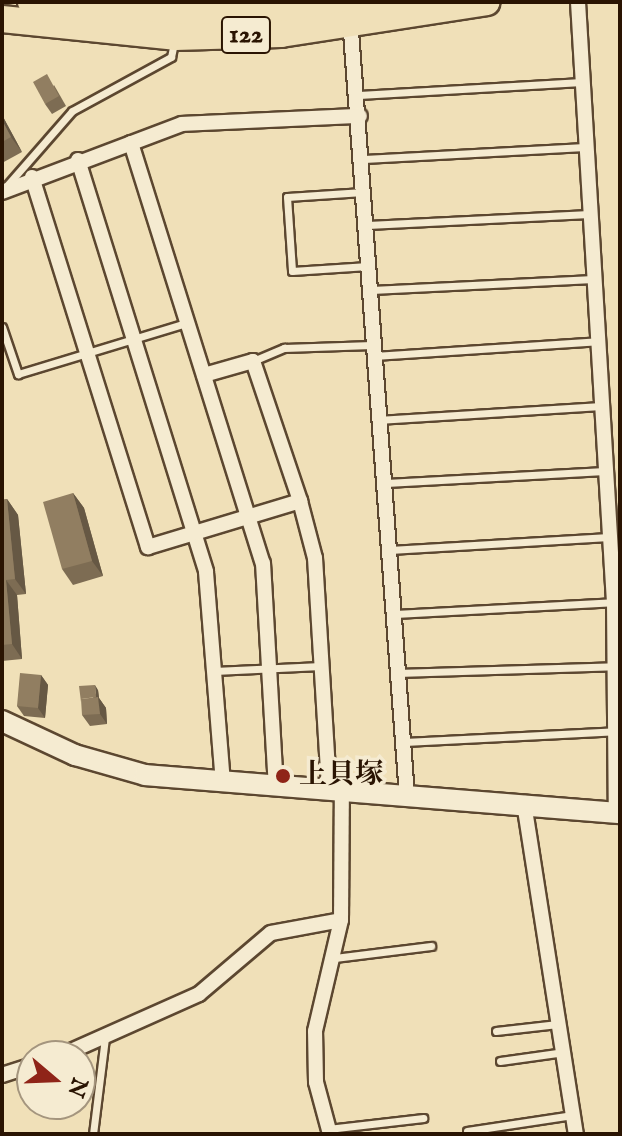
<!DOCTYPE html>
<html>
<head>
<meta charset="utf-8">
<style>
	body { margin:0 }
	#map { position:relative; width:622px; height:1136px; overflow:hidden; background:#f0e0b8; font-family:"IM FELL English","Noto Serif JP",serif }
	div>[style] { position:absolute }
	.roads { filter:drop-shadow(2px 0 #5c4730) drop-shadow(-2px 0 #5c4730) drop-shadow(0 2px #5c4730) drop-shadow(0 -2px #5c4730) }
	.lane>* { height:7px; margin:-3.5px; padding:0 3.5px; transform-origin:3.5px; border-radius:3.5px; background:#f5ebd1 }
	.street>* { height:14px; margin:-7px; padding:0 7px; transform-origin:7px; border-radius:7px; background:#f5ebd1 }
	.secondary>* { height:20px; margin:-10px; padding:0 10px; transform-origin:10px; border-radius:10px; background:#f5ebd1 }
	.highway>* { height:26px; margin:-13px; padding:0 13px; transform-origin:13px; border-radius:13px; background:#f0e0b8 }
	.wall>* { inset:0; background:#7d6c53 }
	.shaded-wall>* { inset:0; background:#665844 }
	.building>* { inset:0; background:#917e61 }
	.dots>* { width:22px; height:22px; translate:-50% -50%; box-sizing:border-box; border:4px solid #f5ebd1; border-radius:50% }
	span { translate:-50% -50%; white-space:nowrap; text-align:center; line-height:1.15; -webkit-text-stroke:7px #f5ebd1; paint-order:stroke }
	.shield-label span { padding:2px 6px; background:#f5ebd1; border:2px solid; border-radius:6px; -webkit-text-stroke-width:0 }
	.shield-label { font-size:26px; color:#2a1402; font-weight:700 }
	.poi-label { font-size:28px; color:#2a1402; font-weight:700 }
	.left { translate:0 -50%; text-align:left }
	.frame { position:absolute; inset:0; border:4px solid #2a1402; pointer-events:none }
	.north { position:absolute; left:16px; top:1040px; width:80px; height:80px; box-sizing:border-box; background:#f5ebd1; border:2px solid #a4957e; border-radius:50%; rotate:109deg; font-size:22px; font-weight:700; line-height:32px; text-align:center; color:#2a1402 }
	.north::after { content:''; display:block; margin:auto; width:28px; height:36px; background:#8f2418; clip-path:polygon(50% 0,100% 100%,50% 72%,0 100%) }
</style>
</head>
<body>
<div id="map">
	<div class="roads">
		<div class="lane">
			<div style="left:358px;top:95px;width:225px;rotate:-3.3deg"></div>
			<div style="left:363px;top:159px;width:223px;rotate:-3.1deg"></div>
			<div style="left:4px;top:189px;width:103px;rotate:-48.9deg"></div>
			<div style="left:72px;top:111px;width:113px;rotate:-28.6deg"></div>
			<div style="left:171px;top:57px;width:14px;rotate:-78deg"></div>
			<div style="left:363px;top:192px;width:76px;rotate:176.2deg"></div>
			<div style="left:287px;top:197px;width:74px;rotate:86.1deg"></div>
			<div style="left:292px;top:271px;width:76px;rotate:-3.8deg"></div>
			<div style="left:366px;top:225px;width:225px;rotate:-2.8deg"></div>
			<div style="left:370px;top:290px;width:225px;rotate:-2.8deg"></div>
			<div style="left:2px;top:327px;width:50px;rotate:71.2deg"></div>
			<div style="left:18px;top:374px;width:176px;rotate:-16.9deg"></div>
			<div style="left:374px;top:356px;width:224px;rotate:-3.8deg"></div>
			<div style="left:253px;top:361px;width:34px;rotate:-23deg"></div>
			<div style="left:284px;top:348px;width:88px;rotate:-2deg"></div>
			<div style="left:377px;top:420px;width:225px;rotate:-3.6deg"></div>
			<div style="left:385px;top:483px;width:221px;rotate:-3.1deg"></div>
			<div style="left:389px;top:550px;width:221px;rotate:-3.4deg"></div>
			<div style="left:394px;top:614px;width:220px;rotate:-3.1deg"></div>
			<div style="left:214px;top:671px;width:107px;rotate:-2.7deg"></div>
			<div style="left:397px;top:673px;width:218px;rotate:-1.8deg"></div>
			<div style="left:403px;top:742px;width:214px;rotate:-2.9deg"></div>
			<div style="left:334px;top:958px;width:98px;rotate:-7.1deg"></div>
			<div style="left:496px;top:1031px;width:62px;rotate:-6.4deg"></div>
			<div style="left:500px;top:1061px;width:65px;rotate:-8deg"></div>
			<div style="left:328px;top:1129px;width:96px;rotate:-6.6deg"></div>
			<div style="left:467px;top:1131px;width:107px;rotate:-8.6deg"></div>
			<div style="left:93px;top:1134px;width:97px;rotate:-82.9deg"></div>
		</div>
		<div class="street">
			<div style="left:578px;top:2px;width:601px;rotate:86.57deg"></div>
			<div style="left:614px;top:602px;width:211px;rotate:89.5deg"></div>
			<div style="left:350px;top:18px;width:780px;rotate:85.81deg"></div>
			<div style="left:131px;top:143px;width:440px;rotate:72.6deg"></div>
			<div style="left:263px;top:563px;width:223px;rotate:86.7deg"></div>
			<div style="left:78px;top:160px;width:431px;rotate:72.7deg"></div>
			<div style="left:206px;top:572px;width:212px;rotate:85.4deg"></div>
			<div style="left:32px;top:177px;width:388px;rotate:72.6deg"></div>
			<div style="left:148px;top:547px;width:159px;rotate:-16.8deg"></div>
			<div style="left:2px;top:192px;width:192px;rotate:-20.7deg"></div>
			<div style="left:182px;top:124px;width:178px;rotate:-2.6deg"></div>
			<div style="left:204px;top:375px;width:51px;rotate:-15.9deg"></div>
			<div style="left:253px;top:361px;width:148px;rotate:71.4deg"></div>
			<div style="left:300px;top:501px;width:59px;rotate:75.3deg"></div>
			<div style="left:315px;top:558px;width:232px;rotate:86.5deg"></div>
			<div style="left:524px;top:803px;width:335px;rotate:81.1deg"></div>
			<div style="left:60px;top:1056px;width:152px;rotate:-24deg"></div>
			<div style="left:199px;top:994px;width:94px;rotate:-40.3deg"></div>
			<div style="left:271px;top:933px;width:71px;rotate:-10.5deg"></div>
			<div style="left:2px;top:1075px;width:32px;rotate:-18deg"></div>
			<div style="left:330px;top:1134px;width:54px;rotate:-105.1deg"></div>
			<div style="left:316px;top:1082px;width:51px;rotate:-91.1deg"></div>
			<div style="left:315px;top:1031px;width:114px;rotate:-76.8deg"></div>
			<div style="left:341px;top:920px;width:129px;rotate:-89.6deg"></div>
		</div>
		<div class="secondary">
			<div style="left:2px;top:721px;width:81px;rotate:25deg"></div>
			<div style="left:75px;top:755px;width:73px;rotate:15.9deg"></div>
			<div style="left:145px;top:775px;width:477px;rotate:4.6deg"></div>
		</div>
		<div class="highway">
			<div style="left:31px;top:2px;width:188px;rotate:4.3deg"></div>
			<div style="left:218px;top:16px;width:165px;rotate:-4.9deg"></div>
			<div style="left:2px;top:19px;width:174px;rotate:5.9deg"></div>
			<div style="left:175px;top:37px;width:106px;rotate:-1.6deg"></div>
			<div style="left:281px;top:34px;width:208px;rotate:-8.8deg"></div>
		</div>
	</div>
	<div class="wall">
		<div style="clip-path:polygon(54px 85px,66px 106px,52px 114px,45px 104px)"></div>
		<div style="clip-path:polygon(2px 115px,22px 152px,2px 163px)"></div>
		<div style="clip-path:polygon(73px 493px,84px 508px,103px 576px,73px 585px,62px 569px)"></div>
		<div style="clip-path:polygon(7px 499px,18px 515px,26px 594px,17px 595px,22px 659px,2px 661px,2px 500px)"></div>
		<div style="clip-path:polygon(41px 675px,48px 685px,45px 718px,24px 716px,17px 706px)"></div>
		<div style="clip-path:polygon(98px 690px,99px 698px,106px 708px,107px 724px,90px 726px,82px 715px)"></div>
	</div>
	<div class="shaded-wall">
		<div style="clip-path:polygon(2px 115px,22px 152px,11px 137px,2px 120px)"></div>
		<div style="clip-path:polygon(73px 493px,84px 508px,103px 576px,92px 561px)"></div>
		<div style="clip-path:polygon(7px 499px,18px 515px,26px 594px,15px 579px)"></div>
		<div style="clip-path:polygon(6px 580px,17px 595px,22px 659px,12px 644px)"></div>
		<div style="clip-path:polygon(41px 675px,48px 685px,45px 718px,38px 708px)"></div>
		<div style="clip-path:polygon(95px 685px,98px 690px,99px 698px,106px 708px,107px 724px,100px 714px,96px 701px)"></div>
	</div>
	<div class="building">
		<div style="clip-path:polygon(47px 74px,59px 96px,45px 104px,33px 82px)"></div>
		<div style="clip-path:polygon(2px 120px,11px 137px,2px 142px)"></div>
		<div style="clip-path:polygon(73px 493px,92px 561px,62px 569px,43px 502px)"></div>
		<div style="clip-path:polygon(7px 499px,15px 579px,6px 580px,12px 644px,2px 645px,2px 500px)"></div>
		<div style="clip-path:polygon(20px 673px,41px 675px,38px 708px,17px 706px)"></div>
		<div style="clip-path:polygon(95px 685px,96px 697px,81px 699px,81px 702px,79px 686px)"></div>
		<div style="clip-path:polygon(98px 697px,100px 714px,82px 715px,81px 699px)"></div>
	</div>
	<div class="dots">
		<div style="left:283px;top:776px;background:#8f2418"></div>
	</div>
	<div class="shield-label">
		<span style="left:246px;top:35px">122</span>
	</div>
	<div class="poi-label">
		<span class="left" style="left:299px;top:776px">上貝塚</span>
	</div>
	<div class="frame"></div>
	<div class="north">N</div>
</div>
</body>
</html>
